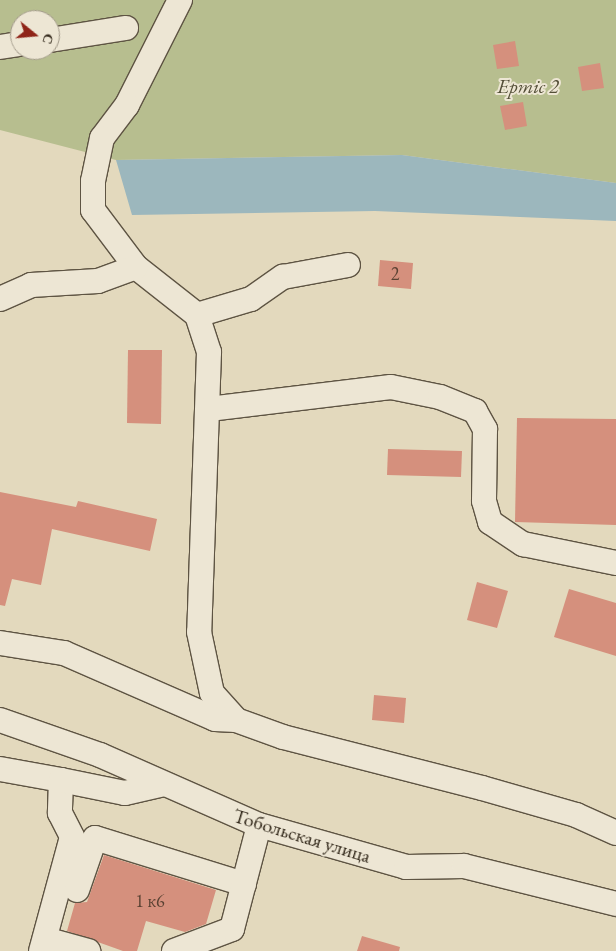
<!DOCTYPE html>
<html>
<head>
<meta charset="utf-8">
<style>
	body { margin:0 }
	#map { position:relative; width:616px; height:951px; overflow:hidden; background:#e3d9bd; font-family:"EB Garamond",serif }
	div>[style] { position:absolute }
	.green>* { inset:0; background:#b7be8f }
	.water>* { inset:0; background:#9cb7bd }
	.building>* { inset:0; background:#d5907d }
	.roads { filter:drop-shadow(1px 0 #5e5443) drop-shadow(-1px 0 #5e5443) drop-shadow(0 1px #5e5443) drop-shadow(0 -1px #5e5443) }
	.minor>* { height:24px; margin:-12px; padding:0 12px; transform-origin:12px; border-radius:12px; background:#ede6d4 }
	span { translate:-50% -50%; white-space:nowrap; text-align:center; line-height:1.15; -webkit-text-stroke:4px #ede6d4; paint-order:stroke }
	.number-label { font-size:18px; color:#5b4233 }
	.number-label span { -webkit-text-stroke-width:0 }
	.park-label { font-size:20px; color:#534e37; font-style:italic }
	.street-label { font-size:20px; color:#32281a }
	.north { position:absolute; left:10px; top:10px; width:50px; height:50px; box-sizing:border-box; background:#ede6d4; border:1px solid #a29a8a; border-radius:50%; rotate:107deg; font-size:14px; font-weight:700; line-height:20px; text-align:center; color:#32281a }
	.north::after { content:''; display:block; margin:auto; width:18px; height:22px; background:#8f2418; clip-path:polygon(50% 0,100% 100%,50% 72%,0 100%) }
</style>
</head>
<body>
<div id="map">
	<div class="green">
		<div style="clip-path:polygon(evenodd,0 0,616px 0,616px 183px,402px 155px,116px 160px,0 130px,0 0,20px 20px,50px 20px,50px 50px,20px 50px,20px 20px)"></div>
	</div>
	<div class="water">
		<div style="clip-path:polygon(402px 155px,616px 183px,616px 221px,375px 211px,132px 215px,116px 160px)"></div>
	</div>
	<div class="building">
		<div style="clip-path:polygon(515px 41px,519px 66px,497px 69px,493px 45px)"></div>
		<div style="clip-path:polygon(600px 63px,604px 88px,582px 91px,578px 67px)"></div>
		<div style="clip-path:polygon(523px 102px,527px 126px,505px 130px,500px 106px)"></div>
		<div style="clip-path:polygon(380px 260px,413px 263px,411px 289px,378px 286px)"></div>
		<div style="clip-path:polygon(128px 350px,162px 350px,161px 424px,127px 423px)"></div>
		<div style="clip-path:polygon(517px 418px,616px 419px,616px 525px,515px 522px)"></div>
		<div style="clip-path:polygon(388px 449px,462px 451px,461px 477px,387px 475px)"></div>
		<div style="clip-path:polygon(0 492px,76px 507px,78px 501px,157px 519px,150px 551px,52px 529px,41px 585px,12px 579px,5px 606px,0 605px)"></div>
		<div style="clip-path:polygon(477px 582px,508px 591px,497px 628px,467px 620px)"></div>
		<div style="clip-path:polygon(569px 589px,616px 603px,616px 656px,554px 637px)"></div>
		<div style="clip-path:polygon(374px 695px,406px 698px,404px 723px,372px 720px)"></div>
		<div style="clip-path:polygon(104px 855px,216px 890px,206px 924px,185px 932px,146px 921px,137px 951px,123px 951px,67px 931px,75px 903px,87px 902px)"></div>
		<div style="clip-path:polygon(362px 936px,400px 947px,399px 951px,357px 951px)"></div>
	</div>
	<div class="roads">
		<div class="minor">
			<div style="left:180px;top:0;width:118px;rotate:116.8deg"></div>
			<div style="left:127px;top:105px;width:41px;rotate:127.1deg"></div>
			<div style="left:102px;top:138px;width:44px;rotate:101.8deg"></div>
			<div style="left:93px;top:181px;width:29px;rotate:90deg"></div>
			<div style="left:93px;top:210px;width:71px;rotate:53deg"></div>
			<div style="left:136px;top:267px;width:78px;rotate:38.2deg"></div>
			<div style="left:197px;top:315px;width:39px;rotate:72deg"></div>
			<div style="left:209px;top:352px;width:280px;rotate:92deg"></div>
			<div style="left:199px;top:632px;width:62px;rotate:78deg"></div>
			<div style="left:212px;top:693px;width:36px;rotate:48deg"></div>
			<div style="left:236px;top:720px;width:50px;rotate:19.9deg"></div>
			<div style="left:283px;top:737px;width:205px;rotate:14.4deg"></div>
			<div style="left:482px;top:788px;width:98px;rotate:16deg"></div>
			<div style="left:576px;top:815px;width:44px;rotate:24.2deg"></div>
			<div style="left:50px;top:40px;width:77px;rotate:-9deg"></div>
			<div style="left:0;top:47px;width:20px;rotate:-9deg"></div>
			<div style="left:0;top:299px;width:34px;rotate:-24deg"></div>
			<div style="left:31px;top:285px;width:67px;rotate:-3.4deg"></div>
			<div style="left:98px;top:281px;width:40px;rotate:-20.2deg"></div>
			<div style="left:197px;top:315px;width:56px;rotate:-16.5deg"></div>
			<div style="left:251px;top:299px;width:39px;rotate:-35deg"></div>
			<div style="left:283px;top:277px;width:66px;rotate:-10.5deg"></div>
			<div style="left:209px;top:409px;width:183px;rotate:-6.9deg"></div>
			<div style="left:391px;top:387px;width:50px;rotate:11.5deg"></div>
			<div style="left:440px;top:397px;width:38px;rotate:22deg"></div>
			<div style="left:475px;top:411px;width:21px;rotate:61deg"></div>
			<div style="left:485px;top:429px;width:72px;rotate:90.8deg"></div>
			<div style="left:484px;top:501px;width:22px;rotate:74deg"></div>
			<div style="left:490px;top:522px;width:40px;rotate:34deg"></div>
			<div style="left:523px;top:544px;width:95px;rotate:11.5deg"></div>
			<div style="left:0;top:643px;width:65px;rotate:8.9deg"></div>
			<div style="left:64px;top:653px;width:165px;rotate:23.6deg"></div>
			<div style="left:215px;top:719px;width:21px;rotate:3deg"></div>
			<div style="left:0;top:720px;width:106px;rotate:19.3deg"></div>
			<div style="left:100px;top:755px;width:174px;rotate:23.8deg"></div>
			<div style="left:259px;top:825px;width:153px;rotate:15.9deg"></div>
			<div style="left:406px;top:867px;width:58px;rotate:-1deg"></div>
			<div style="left:464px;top:866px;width:157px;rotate:14deg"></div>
			<div style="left:0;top:769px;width:62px;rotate:10.2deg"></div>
			<div style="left:61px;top:780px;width:33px;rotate:92deg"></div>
			<div style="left:60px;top:813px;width:27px;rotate:63deg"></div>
			<div style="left:72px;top:837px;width:118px;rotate:105.2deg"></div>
			<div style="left:61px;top:780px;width:65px;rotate:11.5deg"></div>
			<div style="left:125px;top:793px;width:39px;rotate:-13deg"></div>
			<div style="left:77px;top:890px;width:55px;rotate:-70.9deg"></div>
			<div style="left:95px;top:838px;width:156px;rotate:17.2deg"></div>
			<div style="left:45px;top:939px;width:45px;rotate:15.6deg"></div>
			<div style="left:174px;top:951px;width:62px;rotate:-20.8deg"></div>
			<div style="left:232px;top:929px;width:107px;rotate:-75.4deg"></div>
		</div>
	</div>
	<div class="number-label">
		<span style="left:395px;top:274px">2</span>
		<span style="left:150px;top:901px">1 к6</span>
	</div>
	<div class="park-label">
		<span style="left:528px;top:86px">Ертіс 2</span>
	</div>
	<div class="street-label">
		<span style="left:302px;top:836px;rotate:17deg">Тобольская улица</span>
	</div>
	<div class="north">С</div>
</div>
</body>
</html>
